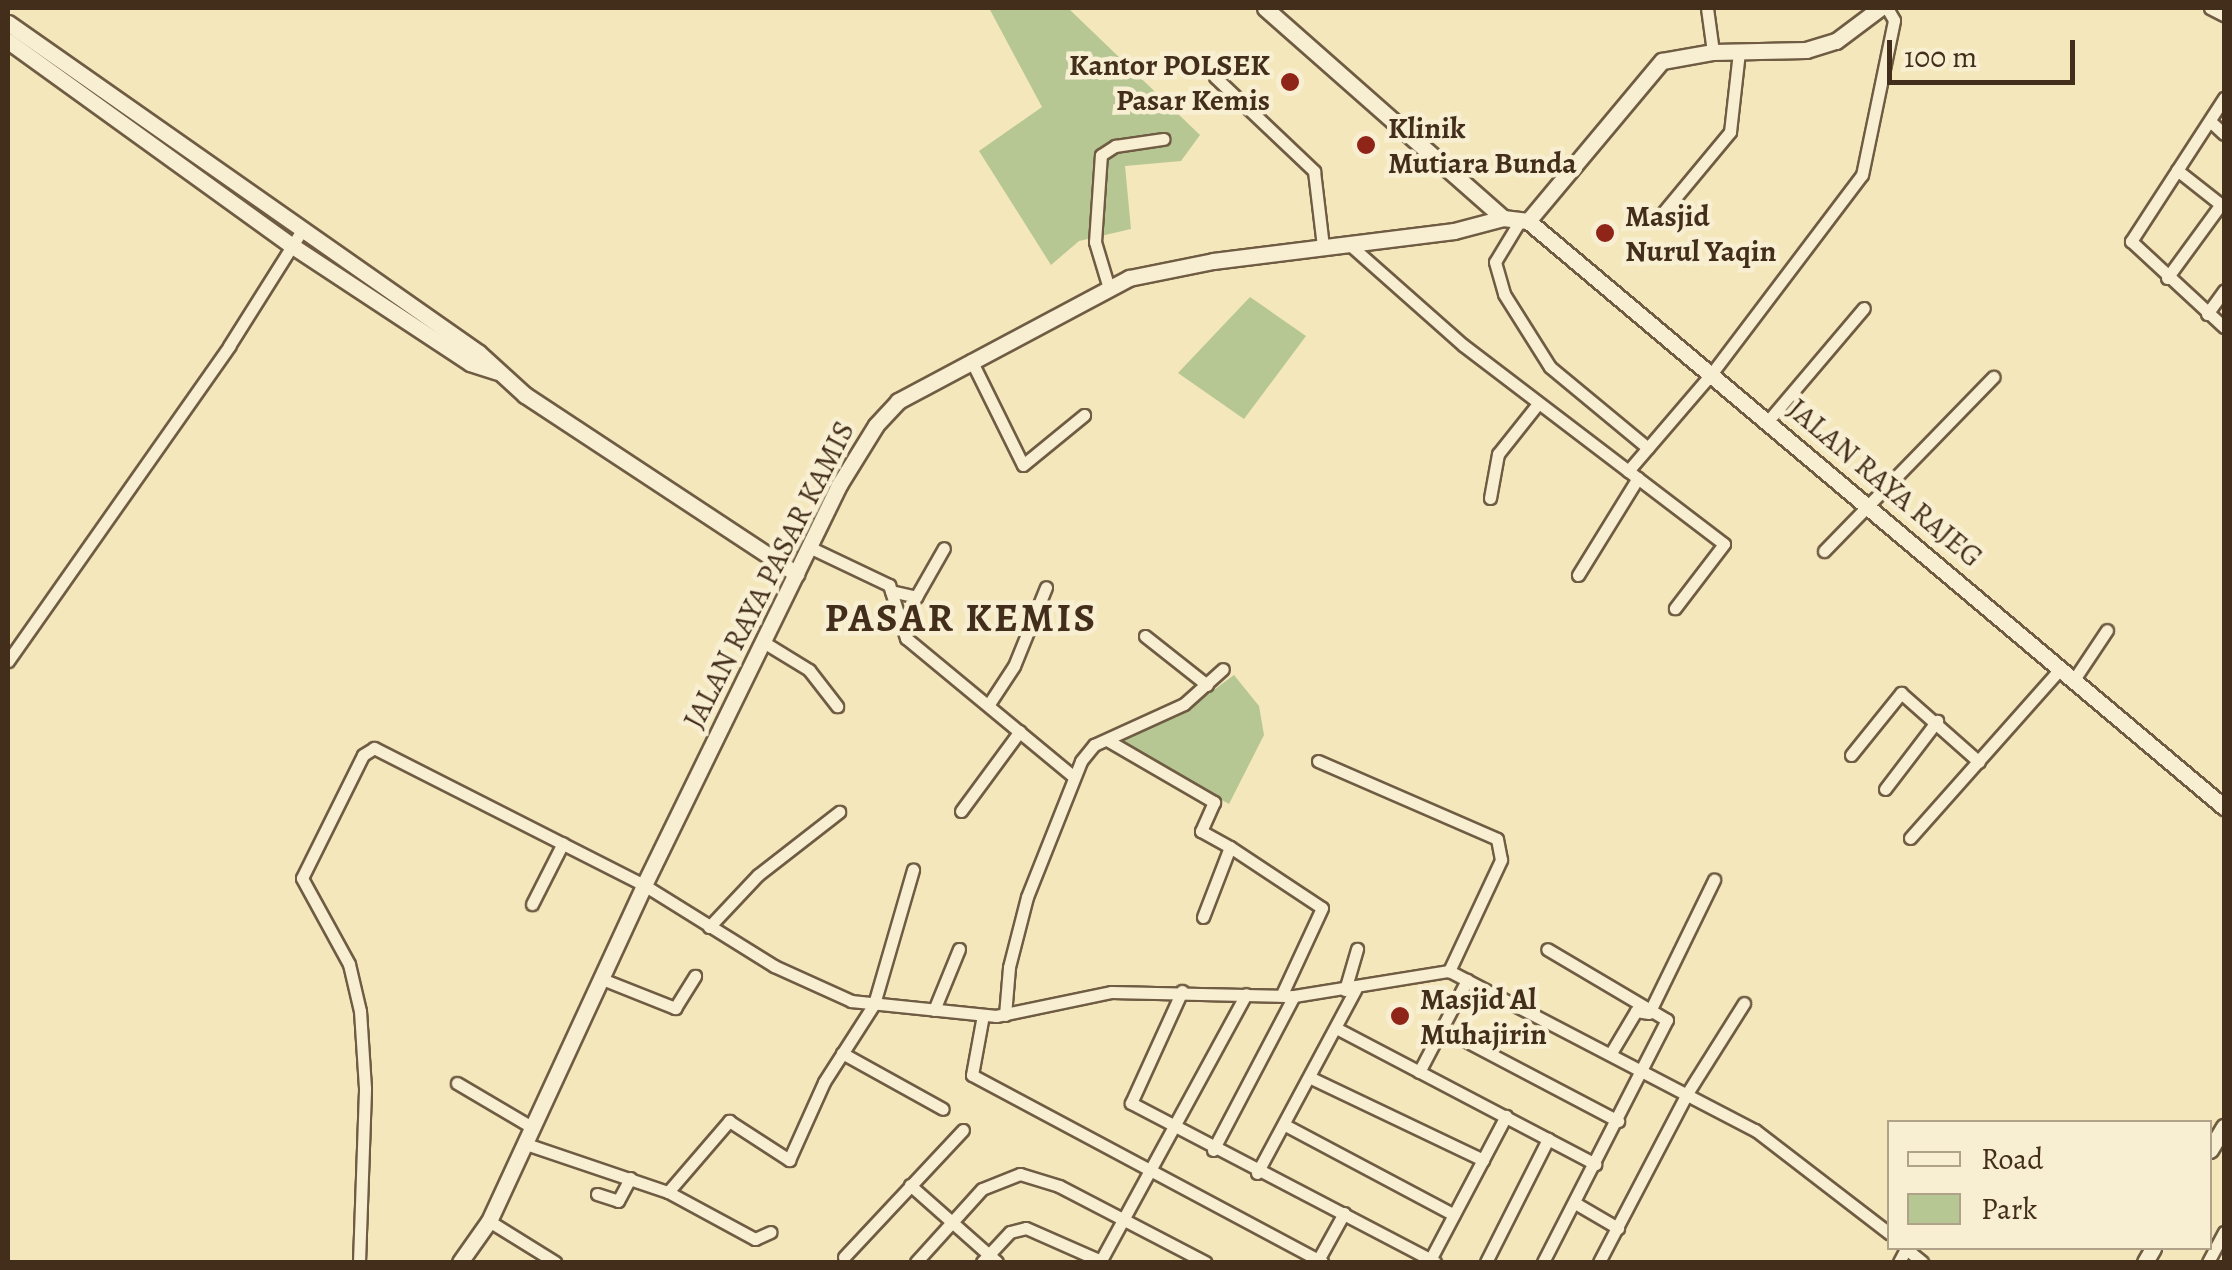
<!DOCTYPE html>
<html>
<head>
<meta charset="utf-8">
<style>
	body { margin:0 }
	#map { position:relative; width:2232px; height:1270px; overflow:hidden; background:#f4e7bb; font-family:Alegreya,serif }
	div>[style] { position:absolute }
	.green>* { inset:0; background:#b6c794 }
	.roads { filter:drop-shadow(2px 0 #6f5c43) drop-shadow(-2px 0 #6f5c43) drop-shadow(0 2px #6f5c43) drop-shadow(0 -2px #6f5c43) }
	.street>* { height:11px; margin:-5.5px; padding:0 5.5px; transform-origin:5.5px; border-radius:5.5px; background:#f8efd3 }
	.secondary>* { height:15px; margin:-7.5px; padding:0 7.5px; transform-origin:7.5px; border-radius:7.5px; background:#f8efd3 }
	.dots>* { width:28px; height:28px; translate:-50% -50%; box-sizing:border-box; border:5px solid #f8efd3; border-radius:50% }
	span { translate:-50% -50%; white-space:nowrap; text-align:center; line-height:1.15; -webkit-text-stroke:9px #f8efd3; paint-order:stroke }
	.poi-label { font-size:30px; color:#432e1b; font-weight:700 }
	.right { translate:-100% -50%; text-align:right }
	.left { translate:0 -50%; text-align:left }
	.street-label { font-size:30px; color:#432e1b }
	.district-label { font-size:40px; color:#432e1b; font-weight:700; letter-spacing:2.5px }
	.frame { position:absolute; inset:0; border:10px solid #432e1b; pointer-events:none }
	.legend { position:absolute; left:1887px; top:1120px; width:325px; height:130px; box-sizing:border-box; background:#f8efd3; border:2px solid #b0a289; margin:0; padding:12px 18px; list-style:none; font-size:30px; color:#432e1b }
	.legend li { display:flex; align-items:center; gap:20px; height:50px }
	.legend b { width:50px; border:2px solid #b0a289 }
	.scale { position:absolute; left:1887px; top:40px; width:188px; height:45px; box-sizing:border-box; border:5px solid #432e1b; border-top:0; padding-left:12px; font-size:30px; line-height:35px; white-space:nowrap; color:#432e1b; -webkit-text-stroke:8px #f8efd3; paint-order:stroke }
</style>
</head>
<body>
<div id="map">
	<div class="green">
		<div style="clip-path:polygon(989px 8px,1068px 8px,1200px 135px,1181px 161px,1125px 166px,1131px 229px,1079px 241px,1051px 265px,979px 151px,1042px 107px)"></div>
		<div style="clip-path:polygon(1250px 297px,1306px 336px,1244px 419px,1178px 373px)"></div>
		<div style="clip-path:polygon(1234px 675px,1259px 706px,1264px 735px,1229px 804px,1113px 740px,1177px 717px)"></div>
	</div>
	<div class="roads">
		<div class="street">
			<div style="left:1707px;top:8px;width:44px;rotate:82.2deg"></div>
			<div style="left:2210px;top:8px;width:16px;rotate:27deg"></div>
			<div style="left:1215px;top:77px;width:137px;rotate:43.5deg"></div>
			<div style="left:1314px;top:171px;width:76px;rotate:83.2deg"></div>
			<div style="left:2224px;top:98px;width:171px;rotate:123deg"></div>
			<div style="left:2131px;top:241px;width:127px;rotate:42.8deg"></div>
			<div style="left:2210px;top:121px;width:19px;rotate:43deg"></div>
			<div style="left:2177px;top:170px;width:60px;rotate:38.2deg"></div>
			<div style="left:1521px;top:219px;width:50px;rotate:121.2deg"></div>
			<div style="left:1495px;top:262px;width:33px;rotate:74deg"></div>
			<div style="left:1504px;top:294px;width:86px;rotate:57.8deg"></div>
			<div style="left:1550px;top:367px;width:127px;rotate:39.6deg"></div>
			<div style="left:1656px;top:221px;width:116px;rotate:-50.3deg"></div>
			<div style="left:1730px;top:132px;width:81px;rotate:-83.6deg"></div>
			<div style="left:1350px;top:245px;width:151px;rotate:41.5deg"></div>
			<div style="left:1463px;top:345px;width:328px;rotate:37.3deg"></div>
			<div style="left:1724px;top:544px;width:81px;rotate:127.4deg"></div>
			<div style="left:2167px;top:278px;width:92px;rotate:-53.9deg"></div>
			<div style="left:1108px;top:285px;width:45px;rotate:-106.8deg"></div>
			<div style="left:1095px;top:242px;width:87px;rotate:-86.1deg"></div>
			<div style="left:1101px;top:155px;width:17px;rotate:-33deg"></div>
			<div style="left:1115px;top:146px;width:49px;rotate:-8.3deg"></div>
			<div style="left:2207px;top:314px;width:29px;rotate:-54deg"></div>
			<div style="left:971px;top:360px;width:117px;rotate:63.7deg"></div>
			<div style="left:1023px;top:465px;width:79px;rotate:-39.3deg"></div>
			<div style="left:1768px;top:421px;width:148px;rotate:-49.7deg"></div>
			<div style="left:1628px;top:471px;width:129px;rotate:-49.4deg"></div>
			<div style="left:1712px;top:373px;width:248px;rotate:-52.9deg"></div>
			<div style="left:1862px;top:175px;width:158px;rotate:-78.3deg"></div>
			<div style="left:1894px;top:20px;width:14px;rotate:-120deg"></div>
			<div style="left:1490px;top:498px;width:45px;rotate:-79.7deg"></div>
			<div style="left:1498px;top:454px;width:63px;rotate:-51.5deg"></div>
			<div style="left:809px;top:547px;width:89px;rotate:25.4deg"></div>
			<div style="left:889px;top:585px;width:56px;rotate:72.2deg"></div>
			<div style="left:906px;top:638px;width:218px;rotate:39.6deg"></div>
			<div style="left:1824px;top:551px;width:243px;rotate:-45.8deg"></div>
			<div style="left:1578px;top:575px;width:114px;rotate:-58.3deg"></div>
			<div style="left:891px;top:591px;width:26px;rotate:13deg"></div>
			<div style="left:916px;top:597px;width:56px;rotate:-60.3deg"></div>
			<div style="left:1145px;top:636px;width:79px;rotate:38.3deg"></div>
			<div style="left:765px;top:643px;width:52px;rotate:31.5deg"></div>
			<div style="left:809px;top:670px;width:46px;rotate:52.1deg"></div>
			<div style="left:8px;top:661px;width:385px;rotate:-54.9deg"></div>
			<div style="left:229px;top:346px;width:137px;rotate:-57.8deg"></div>
			<div style="left:2073px;top:681px;width:61px;rotate:-56.3deg"></div>
			<div style="left:989px;top:704px;width:45px;rotate:-56.7deg"></div>
			<div style="left:1014px;top:666px;width:85px;rotate:-67.9deg"></div>
			<div style="left:1107px;top:740px;width:124px;rotate:30.1deg"></div>
			<div style="left:1214px;top:802px;width:32px;rotate:114deg"></div>
			<div style="left:1201px;top:831px;width:33px;rotate:29deg"></div>
			<div style="left:1851px;top:755px;width:80px;rotate:-51.1deg"></div>
			<div style="left:1901px;top:693px;width:104px;rotate:41.5deg"></div>
			<div style="left:1318px;top:761px;width:195px;rotate:23.5deg"></div>
			<div style="left:1497px;top:839px;width:21px;rotate:79deg"></div>
			<div style="left:1501px;top:860px;width:123px;rotate:115.1deg"></div>
			<div style="left:1885px;top:789px;width:86px;rotate:-52.6deg"></div>
			<div style="left:961px;top:811px;width:99px;rotate:-53.6deg"></div>
			<div style="left:1910px;top:838px;width:226px;rotate:-48.4deg"></div>
			<div style="left:532px;top:904px;width:68px;rotate:-63.1deg"></div>
			<div style="left:1203px;top:917px;width:75px;rotate:-68.9deg"></div>
			<div style="left:1230px;top:847px;width:110px;rotate:33.5deg"></div>
			<div style="left:1322px;top:908px;width:95px;rotate:114.9deg"></div>
			<div style="left:709px;top:927px;width:71px;rotate:-46.7deg"></div>
			<div style="left:758px;top:875px;width:103px;rotate:-37.9deg"></div>
			<div style="left:602px;top:979px;width:79px;rotate:21.7deg"></div>
			<div style="left:675px;top:1008px;width:38px;rotate:-58deg"></div>
			<div style="left:1345px;top:990px;width:43px;rotate:-73.7deg"></div>
			<div style="left:1182px;top:991px;width:123px;rotate:114.5deg"></div>
			<div style="left:1131px;top:1103px;width:343px;rotate:27.6deg"></div>
			<div style="left:1651px;top:1009px;width:144px;rotate:-64deg"></div>
			<div style="left:934px;top:1010px;width:66px;rotate:-67.7deg"></div>
			<div style="left:983px;top:1015px;width:61px;rotate:100.4deg"></div>
			<div style="left:972px;top:1075px;width:397px;rotate:28.1deg"></div>
			<div style="left:1005px;top:1015px;width:48px;rotate:-85.2deg"></div>
			<div style="left:1009px;top:967px;width:72px;rotate:-75.6deg"></div>
			<div style="left:1027px;top:897px;width:146px;rotate:-68.3deg"></div>
			<div style="left:1081px;top:761px;width:21px;rotate:-51deg"></div>
			<div style="left:1094px;top:745px;width:99px;rotate:-24.5deg"></div>
			<div style="left:1184px;top:704px;width:52px;rotate:-41.9deg"></div>
			<div style="left:1336px;top:1028px;width:293px;rotate:27.7deg"></div>
			<div style="left:1443px;top:1029px;width:198px;rotate:27.7deg"></div>
			<div style="left:842px;top:1053px;width:115px;rotate:29deg"></div>
			<div style="left:1611px;top:1053px;width:49px;rotate:-59.2deg"></div>
			<div style="left:1636px;top:1011px;width:13px;rotate:9deg"></div>
			<div style="left:1419px;top:1072px;width:104px;rotate:-62.4deg"></div>
			<div style="left:1309px;top:1077px;width:193px;rotate:25.5deg"></div>
			<div style="left:457px;top:1083px;width:88px;rotate:30.6deg"></div>
			<div style="left:1285px;top:1125px;width:191px;rotate:28deg"></div>
			<div style="left:526px;top:1144px;width:150px;rotate:18.7deg"></div>
			<div style="left:668px;top:1192px;width:99px;rotate:28.4deg"></div>
			<div style="left:755px;top:1239px;width:17px;rotate:-24deg"></div>
			<div style="left:1213px;top:1150px;width:174px;rotate:-62.3deg"></div>
			<div style="left:1257px;top:1173px;width:208px;rotate:-61.8deg"></div>
			<div style="left:910px;top:1185px;width:116px;rotate:41.5deg"></div>
			<div style="left:668px;top:1192px;width:94px;rotate:-49.3deg"></div>
			<div style="left:729px;top:1121px;width:72px;rotate:33deg"></div>
			<div style="left:789px;top:1160px;width:85px;rotate:-65.8deg"></div>
			<div style="left:824px;top:1082px;width:93px;rotate:-57.3deg"></div>
			<div style="left:874px;top:1004px;width:140px;rotate:-73.8deg"></div>
			<div style="left:597px;top:1194px;width:22px;rotate:18deg"></div>
			<div style="left:618px;top:1201px;width:26px;rotate:-62deg"></div>
			<div style="left:1575px;top:1203px;width:50px;rotate:30.2deg"></div>
			<div style="left:489px;top:1221px;width:78px;rotate:31.8deg"></div>
			<div style="left:1905px;top:1248px;width:22px;rotate:39deg"></div>
			<div style="left:844px;top:1257px;width:174px;rotate:-46.9deg"></div>
			<div style="left:1430px;top:1260px;width:163px;rotate:-62.2deg"></div>
			<div style="left:359px;top:1262px;width:174px;rotate:-88deg"></div>
			<div style="left:365px;top:1088px;width:77px;rotate:-93.7deg"></div>
			<div style="left:360px;top:1011px;width:48px;rotate:-103.2deg"></div>
			<div style="left:349px;top:964px;width:98px;rotate:-118.7deg"></div>
			<div style="left:302px;top:878px;width:137px;rotate:-63.6deg"></div>
			<div style="left:363px;top:755px;width:13px;rotate:-32deg"></div>
			<div style="left:374px;top:748px;width:303px;rotate:26.9deg"></div>
			<div style="left:644px;top:885px;width:153px;rotate:31.9deg"></div>
			<div style="left:774px;top:966px;width:85px;rotate:24.4deg"></div>
			<div style="left:851px;top:1001px;width:146px;rotate:5.9deg"></div>
			<div style="left:996px;top:1016px;width:117px;rotate:-11.8deg"></div>
			<div style="left:1111px;top:992px;width:183px;rotate:1.3deg"></div>
			<div style="left:1294px;top:996px;width:157px;rotate:-9.2deg"></div>
			<div style="left:1449px;top:971px;width:345px;rotate:27.5deg"></div>
			<div style="left:1755px;top:1130px;width:170px;rotate:37.6deg"></div>
			<div style="left:916px;top:1262px;width:98px;rotate:-47.9deg"></div>
			<div style="left:982px;top:1189px;width:41px;rotate:-21.5deg"></div>
			<div style="left:1020px;top:1174px;width:41px;rotate:17.1deg"></div>
			<div style="left:1059px;top:1186px;width:165px;rotate:27.5deg"></div>
			<div style="left:982px;top:1262px;width:41px;rotate:-47deg"></div>
			<div style="left:1010px;top:1232px;width:16px;rotate:-14deg"></div>
			<div style="left:1026px;top:1228px;width:84px;rotate:23.8deg"></div>
			<div style="left:1100px;top:1262px;width:305px;rotate:-61.4deg"></div>
			<div style="left:1317px;top:1262px;width:56px;rotate:-61.1deg"></div>
			<div style="left:1486px;top:1262px;width:138px;rotate:-63.2deg"></div>
			<div style="left:1543px;top:1262px;width:272px;rotate:-62.9deg"></div>
			<div style="left:1667px;top:1020px;width:139px;rotate:-149.4deg"></div>
			<div style="left:1599px;top:1262px;width:192px;rotate:-62.4deg"></div>
			<div style="left:1688px;top:1092px;width:105px;rotate:-57.8deg"></div>
			<div style="left:1899px;top:1262px;width:15px;rotate:-62deg"></div>
			<div style="left:2208px;top:1262px;width:34px;rotate:-62deg"></div>
		</div>
		<div class="secondary">
			<div style="left:1265px;top:8px;width:317px;rotate:41.4deg"></div>
			<div style="left:8px;top:23px;width:575px;rotate:35.02deg"></div>
			<div style="left:479px;top:353px;width:62px;rotate:42.4deg"></div>
			<div style="left:525px;top:395px;width:325px;rotate:33.4deg"></div>
			<div style="left:8px;top:41px;width:349px;rotate:35.8deg"></div>
			<div style="left:291px;top:245px;width:214px;rotate:33.4deg"></div>
			<div style="left:470px;top:363px;width:28px;rotate:18deg"></div>
			<div style="left:1528px;top:221px;width:209px;rotate:-50.1deg"></div>
			<div style="left:1662px;top:61px;width:52px;rotate:-10deg"></div>
			<div style="left:1713px;top:52px;width:93px;rotate:-1.2deg"></div>
			<div style="left:1806px;top:50px;width:31px;rotate:-17deg"></div>
			<div style="left:1836px;top:41px;width:55px;rotate:-36.9deg"></div>
			<div style="left:2210px;top:1150px;width:27px;rotate:-59deg"></div>
			<div style="left:460px;top:1262px;width:50px;rotate:-54.7deg"></div>
			<div style="left:489px;top:1221px;width:370px;rotate:-65.2deg"></div>
			<div style="left:644px;top:885px;width:445px;rotate:-64deg"></div>
			<div style="left:839px;top:485px;width:70px;rotate:-58.3deg"></div>
			<div style="left:876px;top:425px;width:33px;rotate:-47deg"></div>
			<div style="left:898px;top:401px;width:262px;rotate:-28deg"></div>
			<div style="left:1129px;top:278px;width:86px;rotate:-11.4deg"></div>
			<div style="left:1213px;top:261px;width:243px;rotate:-7.1deg"></div>
			<div style="left:1454px;top:231px;width:51px;rotate:-14.9deg"></div>
			<div style="left:1503px;top:218px;width:25px;rotate:7deg"></div>
			<div style="left:1528px;top:221px;width:910px;rotate:40.1deg"></div>
			<div style="left:2145px;top:1262px;width:16px;rotate:-60deg"></div>
		</div>
	</div>
	<div class="dots">
		<div style="left:1290px;top:82px;background:#8f2418"></div>
		<div style="left:1366px;top:145px;background:#8f2418"></div>
		<div style="left:1605px;top:233px;background:#8f2418"></div>
		<div style="left:1400px;top:1016px;background:#8f2418"></div>
	</div>
	<div class="poi-label">
		<span class="right" style="left:1270px;top:82px">Kantor POLSEK<br>Pasar Kemis</span>
		<span class="left" style="left:1388px;top:145px">Klinik<br>Mutiara Bunda</span>
		<span class="left" style="left:1625px;top:233px">Masjid<br>Nurul Yaqin</span>
		<span class="left" style="left:1420px;top:1016px">Masjid Al<br>Muhajirin</span>
	</div>
	<div class="street-label">
		<span style="left:1885px;top:483px;rotate:40deg">JALAN RAYA RAJEG</span>
		<span style="left:769px;top:575px;rotate:-63deg">JALAN RAYA PASAR KAMIS</span>
	</div>
	<div class="district-label">
		<span style="left:961px;top:618px">PASAR KEMIS</span>
	</div>
	<div class="frame"></div>
	<ul class="legend">
	<li><b style="height:12px;background:#f8efd3"></b>Road</li>
	<li><b style="height:28px;background:#b6c794"></b>Park</li>
	</ul>
	<div class="scale">100 m</div>
</div>
</body>
</html>
